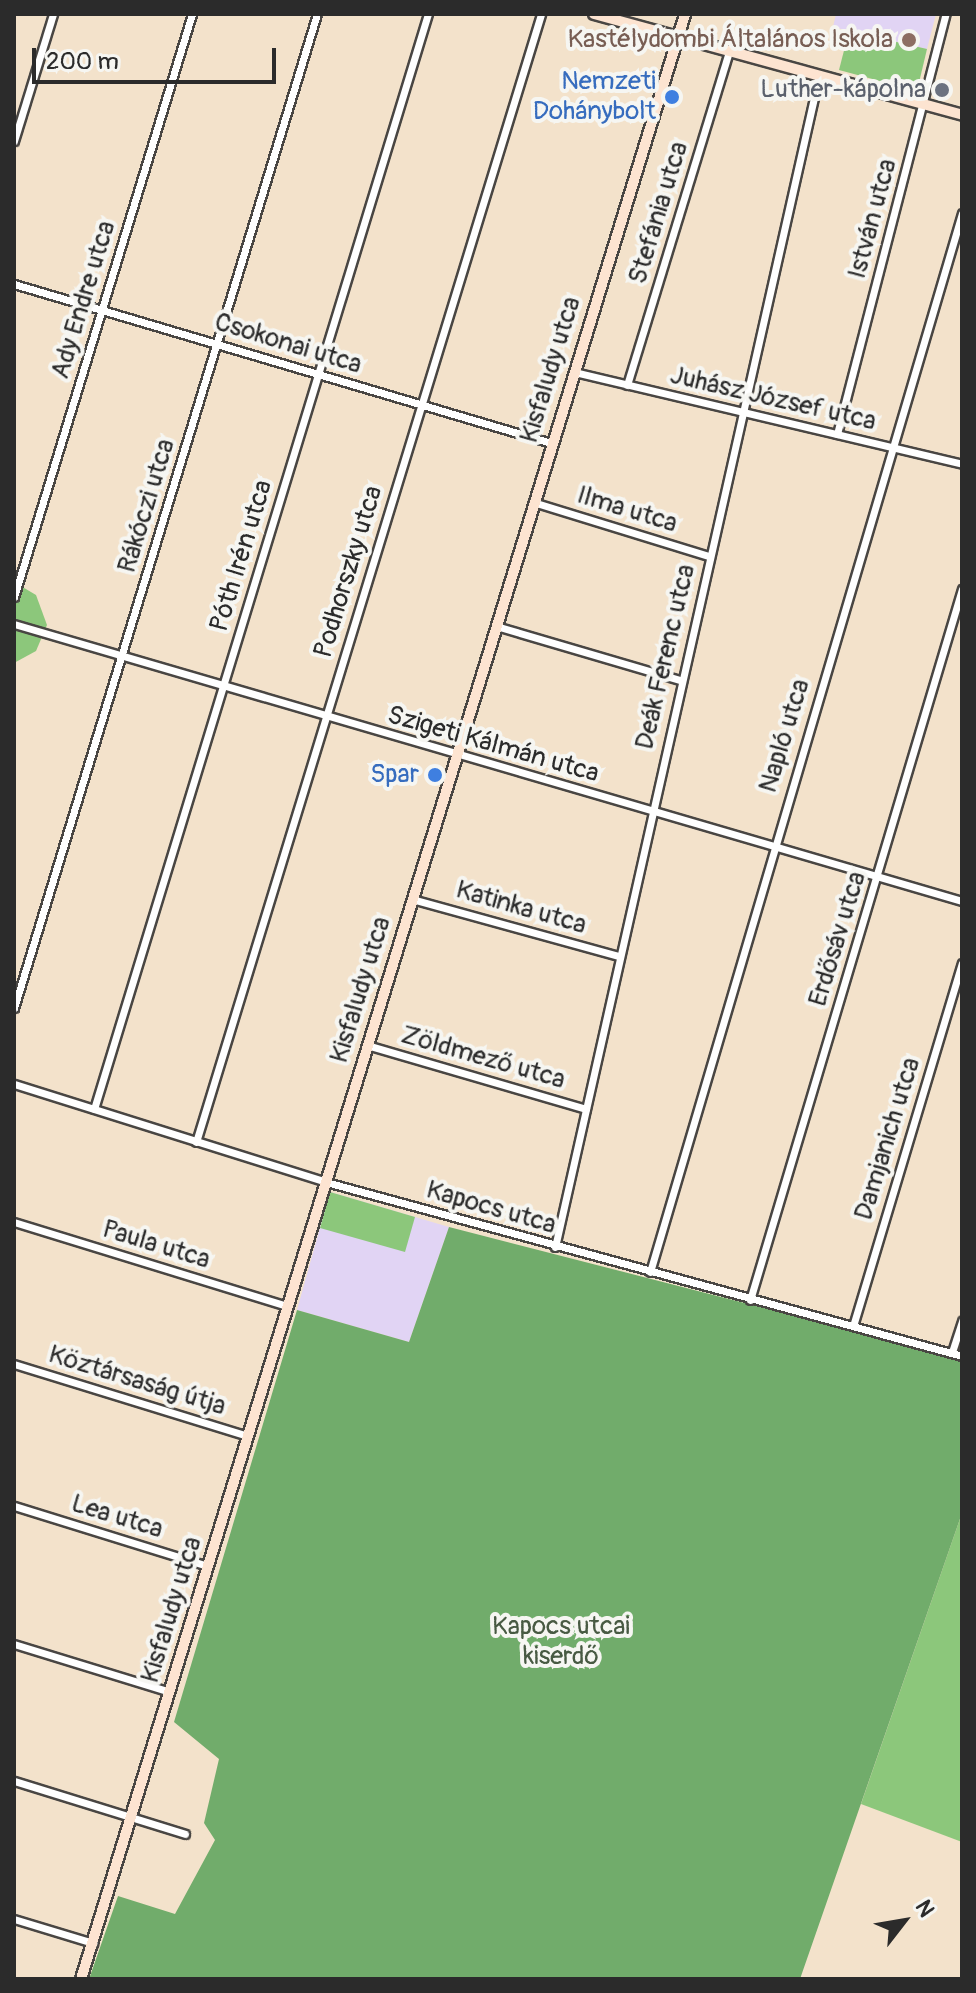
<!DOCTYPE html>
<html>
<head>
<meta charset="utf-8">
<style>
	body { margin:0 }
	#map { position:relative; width:976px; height:1993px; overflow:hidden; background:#f3e2cb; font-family:Pangolin,sans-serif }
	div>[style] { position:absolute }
	.built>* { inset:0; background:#e1d4f4 }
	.green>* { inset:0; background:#8cc77b }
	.forest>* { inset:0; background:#71ac6b }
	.roads { filter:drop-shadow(2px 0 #494643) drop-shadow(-2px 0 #494643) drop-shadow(0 2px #494643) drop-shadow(0 -2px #494643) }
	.street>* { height:7px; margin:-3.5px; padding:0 3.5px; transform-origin:3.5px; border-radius:3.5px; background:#fff }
	.secondary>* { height:10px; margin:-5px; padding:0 5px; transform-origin:5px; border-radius:5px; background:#fde4d1 }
	.dots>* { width:22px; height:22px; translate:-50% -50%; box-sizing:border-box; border:4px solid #f6f6f2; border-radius:50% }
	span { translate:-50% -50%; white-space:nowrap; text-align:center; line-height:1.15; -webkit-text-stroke:8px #f6f6f2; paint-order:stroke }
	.education-label { font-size:26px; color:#785e54 }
	.right { translate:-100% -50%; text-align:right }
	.shop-label { font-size:26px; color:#366cbe }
	.worship-label { font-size:26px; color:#5b616d }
	.street-label { font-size:26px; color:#2b2b2b }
	.park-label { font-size:26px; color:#485a43 }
	.frame { position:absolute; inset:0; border:16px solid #2b2b2b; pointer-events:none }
	.north { position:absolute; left:864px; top:1881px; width:80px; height:80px; -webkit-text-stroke:6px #f6f6f2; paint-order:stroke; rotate:59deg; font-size:22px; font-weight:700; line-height:32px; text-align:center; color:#2b2b2b }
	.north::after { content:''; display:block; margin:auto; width:28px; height:36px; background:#2b2b2b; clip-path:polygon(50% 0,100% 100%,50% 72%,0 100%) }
	.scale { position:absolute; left:32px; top:48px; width:244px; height:36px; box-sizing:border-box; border:4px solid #2b2b2b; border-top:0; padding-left:10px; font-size:24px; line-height:28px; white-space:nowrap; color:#2b2b2b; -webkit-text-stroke:6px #f6f6f2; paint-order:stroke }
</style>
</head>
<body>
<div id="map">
	<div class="built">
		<div style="clip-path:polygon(836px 14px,936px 14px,927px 49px,833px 27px)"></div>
		<div style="clip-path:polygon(330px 1192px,449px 1227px,409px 1342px,297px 1310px)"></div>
	</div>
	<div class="green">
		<div style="clip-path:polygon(849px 31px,927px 49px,917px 91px,839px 70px)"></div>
		<div style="clip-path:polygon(14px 582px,36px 595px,47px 625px,36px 651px,14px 663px)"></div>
		<div style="clip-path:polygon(330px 1192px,415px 1217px,405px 1252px,320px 1228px)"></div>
		<div style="clip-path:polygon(962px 1513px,962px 1842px,861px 1804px)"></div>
	</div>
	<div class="forest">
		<div style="clip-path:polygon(449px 1227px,962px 1359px,962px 1513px,800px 1979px,89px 1979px,118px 1896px,175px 1914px,215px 1840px,204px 1823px,219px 1759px,174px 1722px,297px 1310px,409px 1342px)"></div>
	</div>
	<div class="roads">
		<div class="street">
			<div style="left:14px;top:141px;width:133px;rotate:-72.9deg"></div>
			<div style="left:14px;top:284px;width:560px;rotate:16.49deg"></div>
			<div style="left:574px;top:372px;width:399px;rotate:13.3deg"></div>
			<div style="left:627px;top:385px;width:349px;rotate:-73deg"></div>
			<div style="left:837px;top:434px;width:434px;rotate:-75.5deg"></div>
			<div style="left:533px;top:502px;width:184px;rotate:17.1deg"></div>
			<div style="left:14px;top:597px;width:610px;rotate:-73.02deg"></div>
			<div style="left:14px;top:624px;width:988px;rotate:16.29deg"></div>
			<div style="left:496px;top:626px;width:192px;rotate:16.4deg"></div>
			<div style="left:412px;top:899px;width:215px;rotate:15.4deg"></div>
			<div style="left:14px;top:1008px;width:1039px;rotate:-73.05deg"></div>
			<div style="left:367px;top:1045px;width:228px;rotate:16.3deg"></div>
			<div style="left:14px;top:1084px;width:327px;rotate:17.4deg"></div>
			<div style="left:326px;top:1182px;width:659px;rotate:15.3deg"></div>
			<div style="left:94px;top:1109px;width:1145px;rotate:-73.04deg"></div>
			<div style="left:196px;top:1142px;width:1180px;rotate:-72.99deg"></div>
			<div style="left:14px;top:1222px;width:286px;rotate:17.1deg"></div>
			<div style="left:555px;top:1247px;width:1200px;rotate:-77.3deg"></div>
			<div style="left:650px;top:1272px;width:1104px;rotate:-73.58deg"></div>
			<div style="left:750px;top:1300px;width:742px;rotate:-73.4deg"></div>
			<div style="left:853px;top:1326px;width:379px;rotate:-73.3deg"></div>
			<div style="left:952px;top:1352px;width:33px;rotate:-72deg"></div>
			<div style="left:14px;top:1364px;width:245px;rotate:17.1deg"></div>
			<div style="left:14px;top:1506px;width:203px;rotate:17.2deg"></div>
			<div style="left:14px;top:1644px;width:163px;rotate:17.1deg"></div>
			<div style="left:14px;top:1781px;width:179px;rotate:17.2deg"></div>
			<div style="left:14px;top:1919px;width:83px;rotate:16.9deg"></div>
		</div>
		<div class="secondary">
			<div style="left:594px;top:14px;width:382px;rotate:15.3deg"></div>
			<div style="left:81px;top:1979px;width:2056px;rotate:-72.91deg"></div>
		</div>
	</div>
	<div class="dots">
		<div style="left:909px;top:40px;background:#8d6e63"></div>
		<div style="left:942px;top:90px;background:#6b7280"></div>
		<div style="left:672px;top:97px;background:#3f7fe0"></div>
		<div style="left:435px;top:775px;background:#3f7fe0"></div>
	</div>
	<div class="education-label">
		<span class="right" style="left:893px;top:40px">Kastélydombi Általános Iskola</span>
	</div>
	<div class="shop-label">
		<span class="right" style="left:656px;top:97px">Nemzeti<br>Dohánybolt</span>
		<span class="right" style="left:419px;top:775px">Spar</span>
	</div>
	<div class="worship-label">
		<span class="right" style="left:926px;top:90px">Luther-kápolna</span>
	</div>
	<div class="street-label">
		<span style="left:659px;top:213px;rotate:-73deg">Stefánia utca</span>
		<span style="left:873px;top:219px;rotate:-75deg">István utca</span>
		<span style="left:84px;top:300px;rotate:-73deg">Ady Endre utca</span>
		<span style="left:288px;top:344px;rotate:17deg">Csokonai utca</span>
		<span style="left:551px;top:370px;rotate:-73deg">Kisfaludy utca</span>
		<span style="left:773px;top:399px;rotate:13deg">Juhász József utca</span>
		<span style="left:147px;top:506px;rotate:-73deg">Rákóczi utca</span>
		<span style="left:627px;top:510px;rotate:17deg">Ilma utca</span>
		<span style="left:242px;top:556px;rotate:-73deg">Póth Irén utca</span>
		<span style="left:349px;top:572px;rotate:-73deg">Podhorszky utca</span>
		<span style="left:666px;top:657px;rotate:-77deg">Deák Ferenc utca</span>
		<span style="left:785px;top:736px;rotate:-73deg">Napló utca</span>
		<span style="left:493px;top:745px;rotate:16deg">Szigeti Kálmán utca</span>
		<span style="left:521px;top:908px;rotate:16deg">Katinka utca</span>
		<span style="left:838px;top:939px;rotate:-73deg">Erdősáv utca</span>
		<span style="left:361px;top:990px;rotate:-73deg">Kisfaludy utca</span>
		<span style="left:483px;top:1058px;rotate:16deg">Zöldmező utca</span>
		<span style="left:888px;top:1139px;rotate:-73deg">Damjanich utca</span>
		<span style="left:491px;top:1208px;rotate:16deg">Kapocs utca</span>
		<span style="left:156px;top:1245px;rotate:17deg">Paula utca</span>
		<span style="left:137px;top:1381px;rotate:17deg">Köztársaság útja</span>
		<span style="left:117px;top:1517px;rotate:17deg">Lea utca</span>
		<span style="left:172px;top:1610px;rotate:-73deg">Kisfaludy utca</span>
	</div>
	<div class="park-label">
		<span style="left:561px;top:1642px">Kapocs utcai<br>kiserdő</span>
	</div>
	<div class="frame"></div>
	<div class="north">N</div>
	<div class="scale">200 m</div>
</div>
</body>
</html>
